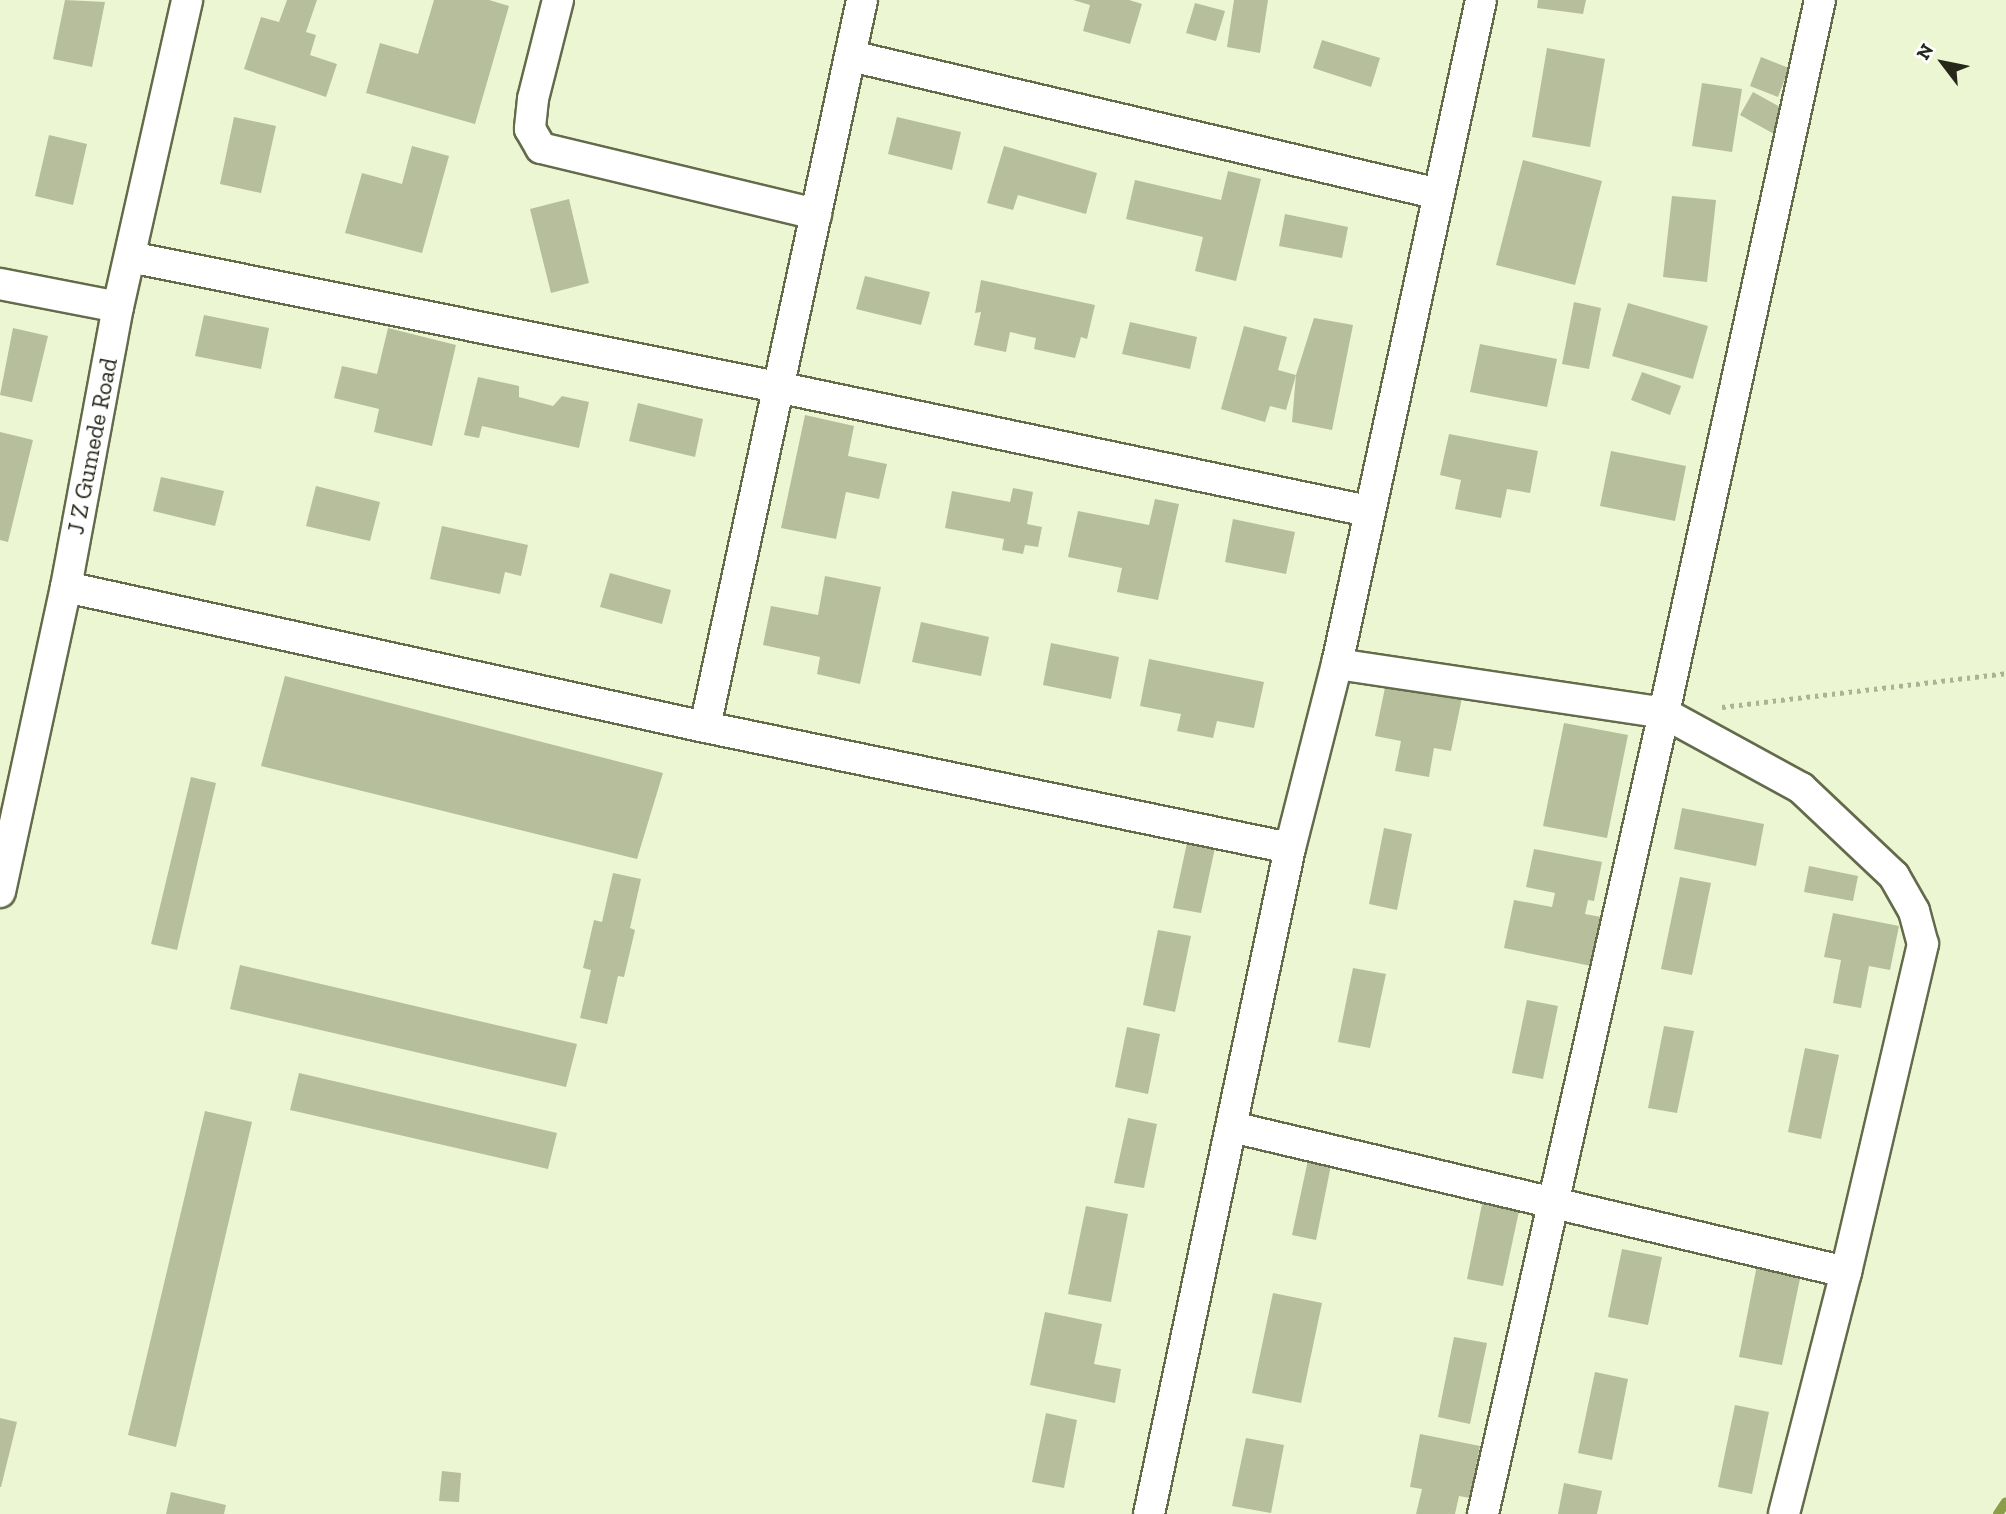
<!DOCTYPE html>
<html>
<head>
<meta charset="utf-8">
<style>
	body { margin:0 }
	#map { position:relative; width:2006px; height:1514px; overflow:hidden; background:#edf6d3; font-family:"Zilla Slab",serif }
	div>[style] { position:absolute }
	.stream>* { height:10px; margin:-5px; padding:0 5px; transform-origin:5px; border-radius:5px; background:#8c9c48 }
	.building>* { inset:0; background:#b6be9c }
	.path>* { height:4.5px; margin-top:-2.25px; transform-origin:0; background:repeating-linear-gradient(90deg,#abb296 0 3.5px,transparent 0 8.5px) }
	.roads { filter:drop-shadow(2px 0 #636b4b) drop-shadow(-2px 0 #636b4b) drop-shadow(0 2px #636b4b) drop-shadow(0 -2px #636b4b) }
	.street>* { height:30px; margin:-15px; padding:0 15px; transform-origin:15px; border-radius:15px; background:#fff }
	span { translate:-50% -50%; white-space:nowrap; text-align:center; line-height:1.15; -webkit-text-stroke:5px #fff; paint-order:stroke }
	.street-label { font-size:24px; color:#25281b }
	.north { position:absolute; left:1908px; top:28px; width:70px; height:70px; -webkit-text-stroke:5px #fff; paint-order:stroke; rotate:302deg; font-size:19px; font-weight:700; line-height:28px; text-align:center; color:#25281b }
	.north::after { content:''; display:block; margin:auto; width:24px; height:32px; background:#25281b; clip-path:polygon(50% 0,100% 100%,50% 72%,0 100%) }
</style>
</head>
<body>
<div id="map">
	<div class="stream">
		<div style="left:1998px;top:1514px;width:14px;rotate:-56deg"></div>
	</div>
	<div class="building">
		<div style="clip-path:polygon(65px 0,105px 2px,92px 67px,53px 59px)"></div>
		<div style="clip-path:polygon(287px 0,317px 0,306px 32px,316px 35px,310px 55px,337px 64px,326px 97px,244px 69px,261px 17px,279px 22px)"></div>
		<div style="clip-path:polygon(434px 0,489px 0,509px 6px,475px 124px,366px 93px,380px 43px,418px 54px)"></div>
		<div style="clip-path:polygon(1073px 0,1129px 0,1142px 4px,1130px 44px,1083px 31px,1090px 5px)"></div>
		<div style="clip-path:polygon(1234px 0,1268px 0,1260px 53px,1227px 47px)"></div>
		<div style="clip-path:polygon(1538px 0,1586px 0,1583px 14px,1537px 8px)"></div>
		<div style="clip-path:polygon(1195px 3px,1225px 11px,1216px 41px,1186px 33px)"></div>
		<div style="clip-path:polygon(1322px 40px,1380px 58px,1371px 87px,1313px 68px)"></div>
		<div style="clip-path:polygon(1547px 48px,1605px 59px,1590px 147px,1532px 137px)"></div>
		<div style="clip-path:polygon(1761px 57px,1789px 68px,1778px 97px,1750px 86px)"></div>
		<div style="clip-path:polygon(1702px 83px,1742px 89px,1732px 152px,1692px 146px)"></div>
		<div style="clip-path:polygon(1753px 92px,1787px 111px,1774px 134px,1740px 115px)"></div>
		<div style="clip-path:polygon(234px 117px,276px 126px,261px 193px,220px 184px)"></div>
		<div style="clip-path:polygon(897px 117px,961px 132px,952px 170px,888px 154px)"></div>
		<div style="clip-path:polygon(49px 135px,87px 144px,73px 205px,35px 196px)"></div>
		<div style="clip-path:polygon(412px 146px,449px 156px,422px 253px,345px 233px,362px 173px,402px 184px)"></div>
		<div style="clip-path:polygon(1004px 146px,1097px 173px,1086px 214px,1018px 195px,1013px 210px,987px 203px)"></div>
		<div style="clip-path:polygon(1523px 160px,1602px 181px,1575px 285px,1496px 265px)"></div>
		<div style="clip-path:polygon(1228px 171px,1261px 179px,1236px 281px,1195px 271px,1203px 237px,1126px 219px,1135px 180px,1221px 200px)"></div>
		<div style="clip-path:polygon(1672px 196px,1716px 200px,1707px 282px,1663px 277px)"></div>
		<div style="clip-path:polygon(569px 199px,589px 283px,551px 293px,530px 209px)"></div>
		<div style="clip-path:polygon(1285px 214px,1348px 227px,1342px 258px,1279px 246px)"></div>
		<div style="clip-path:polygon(865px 276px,930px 292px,921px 325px,856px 309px)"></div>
		<div style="clip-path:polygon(981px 280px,1095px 305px,1087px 339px,1081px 337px,1075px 358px,1034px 349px,1036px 338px,1010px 332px,1006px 352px,974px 345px,981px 312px,975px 313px)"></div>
		<div style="clip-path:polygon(1574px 302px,1601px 308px,1589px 369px,1562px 364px)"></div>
		<div style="clip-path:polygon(1628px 303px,1708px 326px,1693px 379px,1612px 356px)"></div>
		<div style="clip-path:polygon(204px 315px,269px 328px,261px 369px,195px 356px)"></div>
		<div style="clip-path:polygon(1314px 318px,1353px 325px,1332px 430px,1292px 422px,1296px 375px)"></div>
		<div style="clip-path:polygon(1130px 322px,1197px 337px,1190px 369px,1122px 354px)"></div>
		<div style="clip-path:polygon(1244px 326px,1287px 337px,1278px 370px,1296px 375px,1286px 410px,1270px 406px,1265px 422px,1221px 409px)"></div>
		<div style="clip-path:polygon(13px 328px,48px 336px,32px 402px,0 395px)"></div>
		<div style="clip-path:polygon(388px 328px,456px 345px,432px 446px,374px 432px,379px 409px,334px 398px,342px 366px,377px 374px)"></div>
		<div style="clip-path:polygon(1480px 344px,1557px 359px,1547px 407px,1470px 392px)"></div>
		<div style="clip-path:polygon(1642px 372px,1681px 386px,1670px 415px,1631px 400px)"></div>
		<div style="clip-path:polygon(478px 377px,519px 386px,519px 397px,553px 406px,562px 396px,589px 402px,579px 448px,482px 426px,479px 438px,464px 435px)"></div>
		<div style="clip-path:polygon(638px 403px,703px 419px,695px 457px,629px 441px)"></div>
		<div style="clip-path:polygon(805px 415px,854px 426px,848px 456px,887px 464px,879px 499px,846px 492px,836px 539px,781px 528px)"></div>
		<div style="clip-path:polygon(0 432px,33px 440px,8px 542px,0 540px)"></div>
		<div style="clip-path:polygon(1449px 434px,1538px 451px,1530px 493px,1507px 489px,1501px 518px,1455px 509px,1461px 480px,1440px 475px)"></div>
		<div style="clip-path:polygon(1611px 451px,1686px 466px,1675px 521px,1600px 506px)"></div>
		<div style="clip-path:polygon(161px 477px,224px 491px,215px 526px,153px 511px)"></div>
		<div style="clip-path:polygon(316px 486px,380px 502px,370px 541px,306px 526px)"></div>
		<div style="clip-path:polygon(1013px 488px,1033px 492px,1027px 524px,1042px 527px,1038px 547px,1025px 545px,1023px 554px,1002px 550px,1004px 539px,945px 528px,952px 491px,1010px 502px)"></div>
		<div style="clip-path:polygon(1155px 499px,1179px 504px,1158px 600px,1117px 592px,1122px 568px,1068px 557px,1078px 511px,1149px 525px)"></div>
		<div style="clip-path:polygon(1233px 519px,1295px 532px,1286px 574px,1225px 562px)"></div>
		<div style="clip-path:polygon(442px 526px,528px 545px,521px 576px,505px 572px,500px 594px,430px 579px)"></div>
		<div style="clip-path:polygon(610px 573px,671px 590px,662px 624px,600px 607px)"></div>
		<div style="clip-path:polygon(825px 576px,881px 587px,860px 684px,817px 674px,820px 657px,763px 645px,771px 606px,818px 615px)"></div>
		<div style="clip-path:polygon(921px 622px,989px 637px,981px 676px,912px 662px)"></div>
		<div style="clip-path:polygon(1051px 643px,1119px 657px,1111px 699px,1043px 685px)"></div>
		<div style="clip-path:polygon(1149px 659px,1264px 682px,1254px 728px,1217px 721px,1213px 738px,1177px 731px,1181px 714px,1140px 706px)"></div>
		<div style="clip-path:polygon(285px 676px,663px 773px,637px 859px,261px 766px)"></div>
		<div style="clip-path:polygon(1387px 678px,1463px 693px,1451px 751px,1434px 748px,1429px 777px,1395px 771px,1401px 741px,1375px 736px)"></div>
		<div style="clip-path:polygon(1564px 723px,1628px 735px,1607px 838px,1543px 826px)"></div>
		<div style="clip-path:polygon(191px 777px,216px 783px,177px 950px,151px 944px)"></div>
		<div style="clip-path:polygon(1682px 808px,1764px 824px,1756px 866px,1674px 849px)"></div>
		<div style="clip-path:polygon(1384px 828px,1412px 834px,1397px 910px,1369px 904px)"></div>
		<div style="clip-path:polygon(1190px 829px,1218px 834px,1201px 913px,1173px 908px)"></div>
		<div style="clip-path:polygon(1534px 849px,1602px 862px,1594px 901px,1588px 900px,1585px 914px,1606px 918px,1596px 967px,1504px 948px,1514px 900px,1552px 907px,1555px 893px,1526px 887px)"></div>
		<div style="clip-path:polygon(1809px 866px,1858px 876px,1853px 901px,1804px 892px)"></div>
		<div style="clip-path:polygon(613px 873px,641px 879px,630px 928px,635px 930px,624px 977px,618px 976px,607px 1024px,580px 1018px,591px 970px,583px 968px,594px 920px,602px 922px)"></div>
		<div style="clip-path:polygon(1680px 877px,1711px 883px,1692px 975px,1661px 969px)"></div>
		<div style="clip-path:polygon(1833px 913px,1899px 926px,1890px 970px,1869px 966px,1861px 1008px,1833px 1003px,1841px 960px,1824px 957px)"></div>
		<div style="clip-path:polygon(1158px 930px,1191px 936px,1175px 1012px,1143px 1005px)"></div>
		<div style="clip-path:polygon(240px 965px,577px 1044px,566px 1087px,230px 1009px)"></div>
		<div style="clip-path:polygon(1353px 968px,1386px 974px,1370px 1048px,1338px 1042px)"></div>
		<div style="clip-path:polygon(1527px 1000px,1558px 1006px,1543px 1079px,1512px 1073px)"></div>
		<div style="clip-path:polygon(1664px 1026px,1694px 1031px,1677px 1113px,1648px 1108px)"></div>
		<div style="clip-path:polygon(1127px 1027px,1160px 1034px,1148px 1094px,1115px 1087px)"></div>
		<div style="clip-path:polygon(1805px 1048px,1839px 1055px,1821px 1139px,1788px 1132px)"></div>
		<div style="clip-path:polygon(299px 1073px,557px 1133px,548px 1169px,290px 1110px)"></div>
		<div style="clip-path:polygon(205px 1111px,252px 1122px,176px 1447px,128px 1435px)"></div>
		<div style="clip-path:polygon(1128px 1118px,1157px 1124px,1144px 1188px,1114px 1183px)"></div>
		<div style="clip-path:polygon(1308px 1160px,1331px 1165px,1316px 1240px,1292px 1235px)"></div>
		<div style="clip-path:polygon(1482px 1204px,1519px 1211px,1503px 1286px,1467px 1279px)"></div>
		<div style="clip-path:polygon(1086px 1206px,1128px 1214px,1111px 1302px,1068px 1294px)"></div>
		<div style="clip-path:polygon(1622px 1249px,1662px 1257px,1648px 1325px,1608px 1317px)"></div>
		<div style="clip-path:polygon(1757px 1265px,1801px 1274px,1782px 1365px,1739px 1357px)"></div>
		<div style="clip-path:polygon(1273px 1293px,1322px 1303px,1301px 1403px,1252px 1393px)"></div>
		<div style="clip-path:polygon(1045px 1312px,1102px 1324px,1094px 1364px,1121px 1369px,1115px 1403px,1030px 1385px)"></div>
		<div style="clip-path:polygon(1454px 1337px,1487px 1343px,1470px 1424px,1438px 1417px)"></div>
		<div style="clip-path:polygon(1595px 1372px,1628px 1379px,1612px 1460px,1578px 1453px)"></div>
		<div style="clip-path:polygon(1735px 1405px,1769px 1412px,1752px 1494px,1718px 1487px)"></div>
		<div style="clip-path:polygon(1046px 1413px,1077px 1420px,1064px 1488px,1032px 1482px)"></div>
		<div style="clip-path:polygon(0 1418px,17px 1422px,1px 1487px,0 1487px)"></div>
		<div style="clip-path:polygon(1420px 1434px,1480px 1446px,1470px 1498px,1459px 1496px,1455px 1514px,1416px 1514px,1422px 1489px,1410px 1487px)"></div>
		<div style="clip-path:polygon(1246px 1438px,1284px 1445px,1271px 1513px,1232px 1506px)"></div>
		<div style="clip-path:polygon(442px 1471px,461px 1473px,459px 1502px,439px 1501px)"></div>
		<div style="clip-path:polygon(1564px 1483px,1602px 1491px,1597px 1514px,1558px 1514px)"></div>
		<div style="clip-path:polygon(171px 1492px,226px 1505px,224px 1514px,166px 1514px)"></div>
	</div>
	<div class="path">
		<div style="left:1722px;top:707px;width:286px;rotate:-6.8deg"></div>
	</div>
	<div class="roads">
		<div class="street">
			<div style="left:558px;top:0;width:102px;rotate:104.2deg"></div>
			<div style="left:533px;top:99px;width:30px;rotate:96deg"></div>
			<div style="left:530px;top:129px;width:22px;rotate:60deg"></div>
			<div style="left:541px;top:148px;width:283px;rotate:13.5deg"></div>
			<div style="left:851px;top:56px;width:604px;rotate:13.21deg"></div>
			<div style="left:130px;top:257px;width:660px;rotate:11.36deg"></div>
			<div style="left:777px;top:387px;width:604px;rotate:11.85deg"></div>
			<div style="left:0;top:284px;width:120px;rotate:11deg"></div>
			<div style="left:66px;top:587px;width:654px;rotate:12.36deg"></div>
			<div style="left:705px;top:727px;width:597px;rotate:11.69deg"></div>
			<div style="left:1337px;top:664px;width:331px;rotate:8.5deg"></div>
			<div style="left:1664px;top:713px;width:156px;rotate:28.7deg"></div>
			<div style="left:1801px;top:788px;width:128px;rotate:43.4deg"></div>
			<div style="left:1894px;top:876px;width:40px;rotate:60.3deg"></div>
			<div style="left:1914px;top:911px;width:34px;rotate:75deg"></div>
			<div style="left:1923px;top:944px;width:337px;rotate:103.2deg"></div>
			<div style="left:1846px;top:1272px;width:250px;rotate:104.4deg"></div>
			<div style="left:705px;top:727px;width:744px;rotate:-77.81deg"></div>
			<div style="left:0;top:892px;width:312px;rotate:-77.8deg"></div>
			<div style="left:66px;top:587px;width:285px;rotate:-79.5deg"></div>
			<div style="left:118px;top:307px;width:315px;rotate:-77.3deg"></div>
			<div style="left:1232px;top:1127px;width:631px;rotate:13.29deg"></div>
			<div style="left:1149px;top:1514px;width:681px;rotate:-78.05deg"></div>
			<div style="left:1290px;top:848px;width:190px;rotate:-75.7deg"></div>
			<div style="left:1337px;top:664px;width:679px;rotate:-77.76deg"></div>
			<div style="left:1483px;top:1514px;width:821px;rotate:-77.27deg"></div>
			<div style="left:1664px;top:713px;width:730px;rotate:-77.66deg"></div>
		</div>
	</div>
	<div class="street-label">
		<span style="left:92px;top:446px;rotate:-79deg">J Z Gumede Road</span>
	</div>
	<div class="north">N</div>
</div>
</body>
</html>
